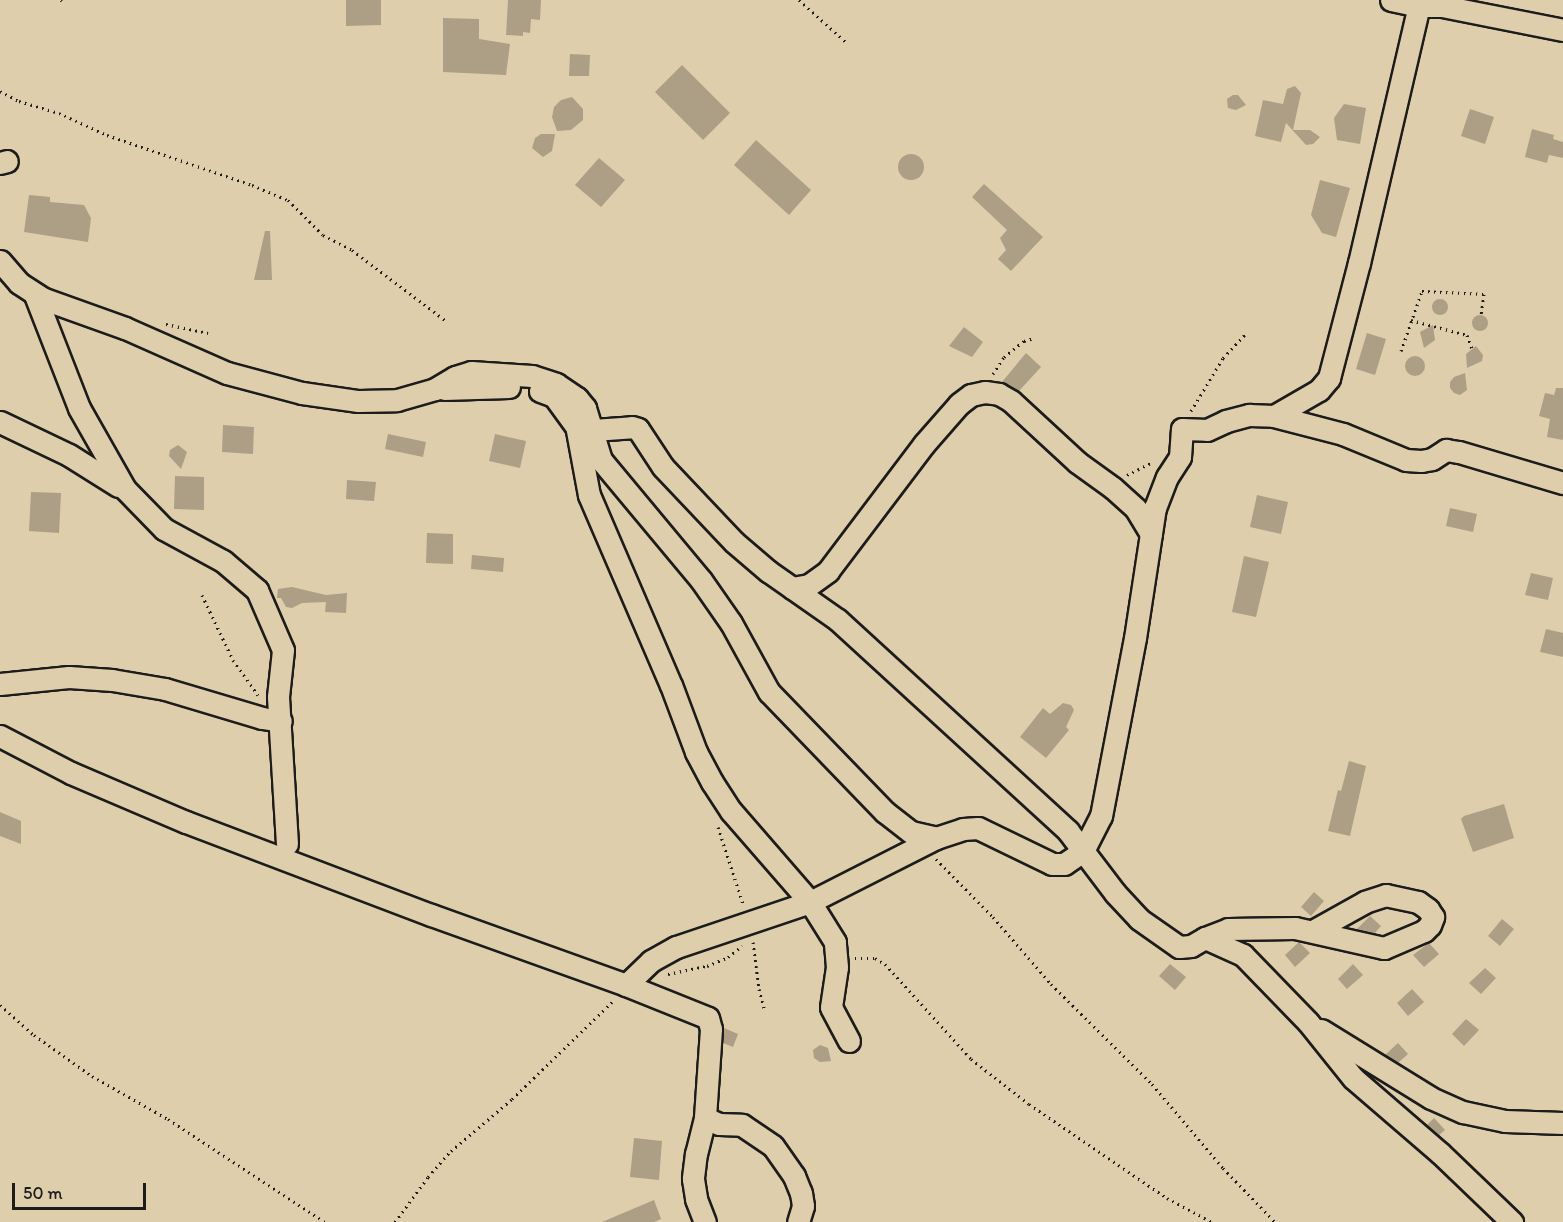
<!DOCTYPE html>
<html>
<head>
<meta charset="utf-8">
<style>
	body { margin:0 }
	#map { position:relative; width:1563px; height:1222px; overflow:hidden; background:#dfceab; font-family:Itim,sans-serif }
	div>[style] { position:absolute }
	.building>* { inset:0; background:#ac9f85 }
	.round { border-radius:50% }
	.path>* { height:3px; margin-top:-1.5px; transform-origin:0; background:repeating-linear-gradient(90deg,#1c1c1c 0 1.5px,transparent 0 6px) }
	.roads { filter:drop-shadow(2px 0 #1c1c1c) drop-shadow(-2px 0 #1c1c1c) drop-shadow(0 2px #1c1c1c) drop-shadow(0 -2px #1c1c1c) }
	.minor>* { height:21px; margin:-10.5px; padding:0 10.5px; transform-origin:10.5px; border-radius:10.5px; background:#dfceab }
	span { translate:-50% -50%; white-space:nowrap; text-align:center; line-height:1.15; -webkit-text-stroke:4.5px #dfceab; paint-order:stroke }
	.scale { position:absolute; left:12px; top:1183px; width:134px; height:27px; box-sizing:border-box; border:3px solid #1c1c1c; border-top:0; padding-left:8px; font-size:18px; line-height:21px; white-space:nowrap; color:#1c1c1c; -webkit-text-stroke:4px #dfceab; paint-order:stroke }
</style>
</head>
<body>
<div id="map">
	<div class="building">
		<div style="clip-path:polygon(346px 0,381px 0,381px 25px,346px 26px)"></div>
		<div style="clip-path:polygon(508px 0,541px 0,540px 20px,531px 19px,530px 33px,523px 32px,523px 36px,506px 35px)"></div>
		<div style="clip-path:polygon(443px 18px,479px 19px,479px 39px,510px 44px,506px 75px,443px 72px)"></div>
		<div style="clip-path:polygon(570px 54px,590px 55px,589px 76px,569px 76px)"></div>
		<div style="clip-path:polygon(682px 65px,730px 113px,703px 140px,655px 92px)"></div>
		<div style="clip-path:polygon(1295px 86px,1301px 93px,1293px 130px,1310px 130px,1320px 137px,1313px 144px,1306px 145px,1286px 123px,1281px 142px,1255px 136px,1263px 100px,1283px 104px,1287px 89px)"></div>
		<div style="clip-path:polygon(1233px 95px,1238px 95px,1246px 105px,1236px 110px,1228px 108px,1227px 99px)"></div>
		<div style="clip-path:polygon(572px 97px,583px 109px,583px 120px,571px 130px,557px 131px,552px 117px,554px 107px,561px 100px)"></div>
		<div style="clip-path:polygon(1344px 104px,1366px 108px,1360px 144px,1337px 140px,1334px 118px)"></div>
		<div style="clip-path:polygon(1470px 109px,1494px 117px,1485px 144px,1461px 136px)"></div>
		<div style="clip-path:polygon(1532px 129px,1554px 135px,1553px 139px,1563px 142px,1563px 158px,1549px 155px,1547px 163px,1525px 157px)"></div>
		<div style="clip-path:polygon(541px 134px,555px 134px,552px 151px,543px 157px,532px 148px,535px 138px)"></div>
		<div style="clip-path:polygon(756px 140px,811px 190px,789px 215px,734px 165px)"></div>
		<div class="round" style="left:898px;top:154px;width:26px;height:26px"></div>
		<div style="clip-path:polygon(599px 158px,625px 180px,601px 207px,575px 185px)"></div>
		<div style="clip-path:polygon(1320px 180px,1350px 188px,1336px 237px,1322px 233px,1311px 215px)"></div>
		<div style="clip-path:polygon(984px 184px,1043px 237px,1011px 271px,998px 259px,1006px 250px,1000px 238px,1007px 230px,972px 197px)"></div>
		<div style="clip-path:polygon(29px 195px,50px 197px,50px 202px,84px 205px,91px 218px,88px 242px,24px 232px)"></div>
		<div style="clip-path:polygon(265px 231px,270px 231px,272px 280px,254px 280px)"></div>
		<div class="round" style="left:1432px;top:299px;width:16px;height:16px"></div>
		<div class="round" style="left:1472px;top:315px;width:16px;height:16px"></div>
		<div style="clip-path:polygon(1433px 325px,1435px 340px,1424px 348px,1420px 332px)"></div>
		<div style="clip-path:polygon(964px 327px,983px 342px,972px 357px,949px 346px)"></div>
		<div style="clip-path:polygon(1367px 333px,1386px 339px,1375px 375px,1356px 369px)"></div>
		<div style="clip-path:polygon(1476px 346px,1483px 355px,1482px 361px,1467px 368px,1466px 354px)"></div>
		<div style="clip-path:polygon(1026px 353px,1041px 367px,1019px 391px,1002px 382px)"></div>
		<div class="round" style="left:1405px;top:356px;width:20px;height:20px"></div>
		<div style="clip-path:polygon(1465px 373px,1467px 390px,1460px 395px,1454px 393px,1450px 388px,1450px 382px,1454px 377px)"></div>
		<div style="clip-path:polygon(1556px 388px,1563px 388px,1563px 440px,1547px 437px,1550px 419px,1539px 416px,1545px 393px,1554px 395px)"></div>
		<div style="clip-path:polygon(223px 425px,254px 427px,253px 454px,222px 452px)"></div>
		<div style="clip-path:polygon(388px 434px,426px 442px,423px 457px,385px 449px)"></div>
		<div style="clip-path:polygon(495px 434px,526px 441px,520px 468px,489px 461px)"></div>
		<div style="clip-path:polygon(178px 445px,187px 452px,181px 469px,169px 456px,170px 450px)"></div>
		<div style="clip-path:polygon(175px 476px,204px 477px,204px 510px,174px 509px)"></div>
		<div style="clip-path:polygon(347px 480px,376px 482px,374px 501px,346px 499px)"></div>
		<div style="clip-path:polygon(31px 492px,61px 493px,59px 533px,29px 531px)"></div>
		<div style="clip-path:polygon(1257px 495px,1288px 502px,1281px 534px,1250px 527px)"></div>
		<div style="clip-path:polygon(1450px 508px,1477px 514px,1473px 532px,1446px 526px)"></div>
		<div style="clip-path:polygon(427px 533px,453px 534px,453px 564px,426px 563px)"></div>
		<div style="clip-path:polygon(472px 555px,504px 558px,503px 572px,471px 569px)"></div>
		<div style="clip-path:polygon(1244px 556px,1269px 562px,1256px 617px,1232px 612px)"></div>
		<div style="clip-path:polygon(1531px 573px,1553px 578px,1548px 600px,1525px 595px)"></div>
		<div style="clip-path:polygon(292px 587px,326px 595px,347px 593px,346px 613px,325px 612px,326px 602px,302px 603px,292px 608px,286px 607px,281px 598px,277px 598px,278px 589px)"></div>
		<div style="clip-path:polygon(1546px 629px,1563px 633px,1563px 657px,1540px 652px)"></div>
		<div style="clip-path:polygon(1063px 703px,1071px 705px,1074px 710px,1066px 727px,1069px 730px,1046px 758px,1020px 737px,1043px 708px,1050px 714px)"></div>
		<div style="clip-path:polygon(1349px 761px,1366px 766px,1350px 836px,1328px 831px,1338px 790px,1341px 791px)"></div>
		<div style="clip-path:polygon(1504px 804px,1514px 838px,1473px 852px,1461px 819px,1464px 816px)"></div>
		<div style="clip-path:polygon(0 812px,21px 821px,21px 844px,0 836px)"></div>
		<div style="clip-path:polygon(1314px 892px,1324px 901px,1311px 916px,1301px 907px)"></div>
		<div style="clip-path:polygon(1370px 916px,1381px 926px,1375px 933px,1357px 929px)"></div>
		<div style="clip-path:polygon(1502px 919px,1514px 929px,1500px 946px,1488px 936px)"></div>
		<div style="clip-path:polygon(1299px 942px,1310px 953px,1295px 967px,1285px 955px)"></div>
		<div style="clip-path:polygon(1429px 943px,1439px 954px,1424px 967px,1413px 955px)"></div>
		<div style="clip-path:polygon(1170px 964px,1186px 977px,1175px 990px,1159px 976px)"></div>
		<div style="clip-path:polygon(1353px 964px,1363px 975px,1347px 989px,1338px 979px)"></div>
		<div style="clip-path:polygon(1485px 968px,1496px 978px,1481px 994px,1469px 983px)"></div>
		<div style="clip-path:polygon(1412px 989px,1424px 1002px,1408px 1016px,1397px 1003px)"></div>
		<div style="clip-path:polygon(1466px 1019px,1479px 1030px,1464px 1046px,1452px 1034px)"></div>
		<div style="clip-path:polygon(724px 1028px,738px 1034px,733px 1047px,723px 1043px)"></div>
		<div style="clip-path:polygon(1398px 1043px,1408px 1054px,1398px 1063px,1385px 1055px)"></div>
		<div style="clip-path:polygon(820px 1045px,828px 1048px,831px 1061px,820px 1062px,814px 1058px,813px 1050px)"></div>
		<div style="clip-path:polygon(1434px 1118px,1445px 1130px,1439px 1135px,1427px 1125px)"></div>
		<div style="clip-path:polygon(634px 1138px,662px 1141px,659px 1180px,630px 1177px)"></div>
		<div style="clip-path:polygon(654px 1200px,661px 1219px,654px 1222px,602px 1222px)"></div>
	</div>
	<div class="path">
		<div style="left:61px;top:0;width:1px;rotate:45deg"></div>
		<div style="left:799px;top:0;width:64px;rotate:41.9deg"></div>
		<div style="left:0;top:91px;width:21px;rotate:28deg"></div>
		<div style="left:19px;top:101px;width:42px;rotate:16.7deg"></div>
		<div style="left:59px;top:113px;width:53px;rotate:24.6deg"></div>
		<div style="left:107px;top:135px;width:153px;rotate:19deg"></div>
		<div style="left:252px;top:185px;width:39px;rotate:23deg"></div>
		<div style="left:288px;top:200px;width:49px;rotate:45deg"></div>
		<div style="left:323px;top:235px;width:33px;rotate:27deg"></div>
		<div style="left:352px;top:250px;width:116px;rotate:37deg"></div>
		<div style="left:1411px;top:320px;width:58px;rotate:15deg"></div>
		<div style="left:1467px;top:335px;width:15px;rotate:70deg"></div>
		<div style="left:166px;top:324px;width:43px;rotate:12.1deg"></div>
		<div style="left:1401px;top:351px;width:64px;rotate:-70.7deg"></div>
		<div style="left:1422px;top:291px;width:62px;rotate:2.8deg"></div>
		<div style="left:1484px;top:294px;width:21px;rotate:98deg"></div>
		<div style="left:993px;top:374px;width:20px;rotate:-57deg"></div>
		<div style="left:1004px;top:357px;width:26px;rotate:-39deg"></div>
		<div style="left:1024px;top:341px;width:10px;rotate:-17deg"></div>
		<div style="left:1191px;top:411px;width:62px;rotate:-58.9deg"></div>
		<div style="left:1223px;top:358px;width:35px;rotate:-47deg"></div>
		<div style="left:1127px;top:475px;width:29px;rotate:-27deg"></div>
		<div style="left:202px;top:595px;width:72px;rotate:64.5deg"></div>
		<div style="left:233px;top:660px;width:43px;rotate:54.5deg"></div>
		<div style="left:718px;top:827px;width:81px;rotate:72deg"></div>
		<div style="left:936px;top:859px;width:81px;rotate:45.5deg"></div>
		<div style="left:993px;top:917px;width:89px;rotate:49.1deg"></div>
		<div style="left:1051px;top:984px;width:142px;rotate:44.7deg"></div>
		<div style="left:1152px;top:1084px;width:110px;rotate:49.8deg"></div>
		<div style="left:1223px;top:1168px;width:75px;rotate:46.1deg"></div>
		<div style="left:753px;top:942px;width:47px;rotate:82.7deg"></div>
		<div style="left:759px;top:989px;width:20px;rotate:75deg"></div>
		<div style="left:855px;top:958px;width:20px"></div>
		<div style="left:875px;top:958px;width:12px;rotate:31deg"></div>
		<div style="left:885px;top:964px;width:128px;rotate:47.8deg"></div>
		<div style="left:971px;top:1059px;width:73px;rotate:37.8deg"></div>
		<div style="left:1029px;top:1104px;width:167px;rotate:34.3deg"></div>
		<div style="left:1167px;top:1198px;width:51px;rotate:28.1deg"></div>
		<div style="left:668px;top:974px;width:40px;rotate:-12deg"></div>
		<div style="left:707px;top:966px;width:23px;rotate:-23deg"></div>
		<div style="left:728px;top:957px;width:18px;rotate:-38deg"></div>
		<div style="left:0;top:1005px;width:45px;rotate:41.4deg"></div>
		<div style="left:34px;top:1035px;width:71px;rotate:35.3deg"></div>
		<div style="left:92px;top:1076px;width:87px;rotate:29.5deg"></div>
		<div style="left:168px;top:1119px;width:188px;rotate:33.3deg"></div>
		<div style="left:395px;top:1222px;width:56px;rotate:-53.7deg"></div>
		<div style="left:428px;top:1177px;width:35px;rotate:-49deg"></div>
		<div style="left:451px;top:1151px;width:80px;rotate:-40.4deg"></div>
		<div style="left:512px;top:1099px;width:142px;rotate:-44.1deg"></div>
	</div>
	<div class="roads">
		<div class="minor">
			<div style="left:1391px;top:0;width:29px;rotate:12deg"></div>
			<div style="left:1419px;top:6px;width:23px"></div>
			<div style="left:1442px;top:6px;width:123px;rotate:11.2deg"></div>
			<div style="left:0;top:163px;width:7px;rotate:-16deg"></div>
			<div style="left:0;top:261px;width:29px;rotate:49deg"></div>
			<div style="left:19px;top:283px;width:30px;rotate:33deg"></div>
			<div style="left:44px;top:299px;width:86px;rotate:19.7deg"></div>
			<div style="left:125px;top:328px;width:111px;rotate:23.8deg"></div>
			<div style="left:227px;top:373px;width:78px;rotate:14.9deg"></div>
			<div style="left:302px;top:393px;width:57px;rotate:8.1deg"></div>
			<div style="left:358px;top:401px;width:39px;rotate:-1deg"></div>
			<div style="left:397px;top:400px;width:40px;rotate:-16deg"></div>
			<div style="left:435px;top:389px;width:23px;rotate:-31deg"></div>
			<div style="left:455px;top:377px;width:17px;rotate:-17deg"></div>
			<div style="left:471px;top:372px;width:61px;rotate:3.8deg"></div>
			<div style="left:532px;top:376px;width:25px;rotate:18deg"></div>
			<div style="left:556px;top:384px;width:25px;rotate:34deg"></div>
			<div style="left:577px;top:398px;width:13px;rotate:51deg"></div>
			<div style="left:585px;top:408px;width:54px;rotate:72.9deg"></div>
			<div style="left:601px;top:460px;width:156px;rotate:50.2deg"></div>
			<div style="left:701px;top:580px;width:52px;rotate:55.1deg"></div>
			<div style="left:731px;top:623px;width:79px;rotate:61.2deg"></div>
			<div style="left:769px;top:692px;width:167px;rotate:46deg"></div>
			<div style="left:885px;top:812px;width:33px;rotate:38deg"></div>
			<div style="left:911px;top:832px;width:26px;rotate:13deg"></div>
			<div style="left:936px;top:838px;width:28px;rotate:-18deg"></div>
			<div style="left:963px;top:829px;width:15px;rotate:-4deg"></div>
			<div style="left:978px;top:828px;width:82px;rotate:25.9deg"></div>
			<div style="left:1052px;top:864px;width:12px"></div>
			<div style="left:1064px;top:864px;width:23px;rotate:-34deg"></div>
			<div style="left:1083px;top:851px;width:39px;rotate:-63deg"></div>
			<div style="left:1101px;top:816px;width:181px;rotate:-79.2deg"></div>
			<div style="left:1135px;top:638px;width:132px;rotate:-81.3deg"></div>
			<div style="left:1155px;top:508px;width:33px;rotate:-69deg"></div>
			<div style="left:1167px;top:477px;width:24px;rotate:-57deg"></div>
			<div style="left:1180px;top:457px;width:28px;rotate:-86deg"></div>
			<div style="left:1182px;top:429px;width:25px;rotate:2deg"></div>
			<div style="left:1207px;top:430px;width:21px;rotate:-25deg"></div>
			<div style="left:1226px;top:421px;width:24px;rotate:-15deg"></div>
			<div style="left:1249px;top:415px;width:25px;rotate:2deg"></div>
			<div style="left:1274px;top:416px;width:71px;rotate:14.6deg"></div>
			<div style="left:1343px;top:434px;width:68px;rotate:22.4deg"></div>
			<div style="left:1406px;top:460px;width:15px;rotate:4deg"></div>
			<div style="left:1421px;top:461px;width:11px;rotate:-10deg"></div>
			<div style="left:1432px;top:459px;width:17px;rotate:-33deg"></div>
			<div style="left:1446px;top:450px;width:13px;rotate:9deg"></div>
			<div style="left:1459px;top:452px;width:109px;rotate:16.6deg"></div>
			<div style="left:35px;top:295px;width:121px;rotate:68.7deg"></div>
			<div style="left:79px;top:408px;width:93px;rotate:60.4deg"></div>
			<div style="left:125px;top:489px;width:56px;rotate:45.7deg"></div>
			<div style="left:164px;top:529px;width:67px;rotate:28.5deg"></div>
			<div style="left:223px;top:561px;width:45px;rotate:40.5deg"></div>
			<div style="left:257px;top:590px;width:65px;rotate:66.6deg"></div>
			<div style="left:283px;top:650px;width:47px;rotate:96.1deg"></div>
			<div style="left:278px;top:697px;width:147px;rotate:86.5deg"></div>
			<div style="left:444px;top:389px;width:65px;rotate:-1.8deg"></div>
			<div style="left:540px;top:391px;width:15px;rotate:20deg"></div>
			<div style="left:554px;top:396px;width:49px;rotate:54.1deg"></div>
			<div style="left:1274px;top:416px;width:52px;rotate:-30deg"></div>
			<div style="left:1319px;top:390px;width:16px;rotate:-50deg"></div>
			<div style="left:1329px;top:378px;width:119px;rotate:-75.4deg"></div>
			<div style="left:1359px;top:263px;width:264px;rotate:-76.9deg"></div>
			<div style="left:0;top:422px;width:76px;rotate:25.6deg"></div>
			<div style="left:69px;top:455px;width:58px;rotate:32.3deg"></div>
			<div style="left:576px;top:425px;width:71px;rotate:79.5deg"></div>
			<div style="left:589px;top:495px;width:207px;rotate:66.7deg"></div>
			<div style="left:671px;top:685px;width:72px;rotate:69.5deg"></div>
			<div style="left:696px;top:752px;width:34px;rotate:62deg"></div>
			<div style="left:712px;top:782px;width:35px;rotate:57deg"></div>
			<div style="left:731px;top:811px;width:121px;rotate:49deg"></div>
			<div style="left:810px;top:902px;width:141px;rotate:161.4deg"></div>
			<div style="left:676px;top:947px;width:29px;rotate:151deg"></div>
			<div style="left:651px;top:961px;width:35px;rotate:136deg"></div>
			<div style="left:593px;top:430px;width:39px;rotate:-4deg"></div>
			<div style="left:632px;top:427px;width:6px;rotate:18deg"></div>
			<div style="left:638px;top:429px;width:45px;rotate:56.7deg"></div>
			<div style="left:663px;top:467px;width:103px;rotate:46.6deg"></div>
			<div style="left:734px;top:542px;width:45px;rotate:40.5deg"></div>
			<div style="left:768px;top:571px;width:85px;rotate:35deg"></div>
			<div style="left:838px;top:620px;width:312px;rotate:42.5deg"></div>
			<div style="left:1068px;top:831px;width:78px;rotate:52.8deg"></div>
			<div style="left:1115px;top:893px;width:35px;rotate:47deg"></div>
			<div style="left:1139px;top:919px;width:49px;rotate:35deg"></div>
			<div style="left:1179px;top:947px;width:12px;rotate:-5deg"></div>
			<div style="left:1191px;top:946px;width:16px;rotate:-30deg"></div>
			<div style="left:1205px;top:938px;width:42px;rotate:24.1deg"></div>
			<div style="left:1243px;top:955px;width:93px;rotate:45.9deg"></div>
			<div style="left:1308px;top:1022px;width:72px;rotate:51.2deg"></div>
			<div style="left:1353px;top:1078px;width:115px;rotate:40.8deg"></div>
			<div style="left:1440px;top:1153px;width:100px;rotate:43.8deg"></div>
			<div style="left:792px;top:588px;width:17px;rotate:-10deg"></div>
			<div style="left:809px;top:585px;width:24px;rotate:-36deg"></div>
			<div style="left:828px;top:571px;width:159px;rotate:-52.9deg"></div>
			<div style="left:924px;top:444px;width:53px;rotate:-48.8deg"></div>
			<div style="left:959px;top:404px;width:15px;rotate:-37deg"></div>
			<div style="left:971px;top:395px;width:14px;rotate:-12deg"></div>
			<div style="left:985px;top:392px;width:14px;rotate:8deg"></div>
			<div style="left:999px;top:394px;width:14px;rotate:30deg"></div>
			<div style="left:1011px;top:401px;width:90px;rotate:42.7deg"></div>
			<div style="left:1077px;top:462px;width:44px;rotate:35.8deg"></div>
			<div style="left:1113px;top:488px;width:31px;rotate:42deg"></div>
			<div style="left:1136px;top:509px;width:29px;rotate:59deg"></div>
			<div style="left:0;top:684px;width:69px;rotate:-5.8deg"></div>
			<div style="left:69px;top:677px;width:43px;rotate:4deg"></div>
			<div style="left:112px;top:680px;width:54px;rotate:9.6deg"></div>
			<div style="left:165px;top:689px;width:101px;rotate:16.6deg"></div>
			<div style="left:262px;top:718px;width:19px;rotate:9deg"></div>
			<div style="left:0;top:736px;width:80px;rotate:27.5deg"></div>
			<div style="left:71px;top:773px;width:125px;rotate:23.1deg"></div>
			<div style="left:186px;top:822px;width:262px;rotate:20.8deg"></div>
			<div style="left:431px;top:915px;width:207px;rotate:19.7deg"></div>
			<div style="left:626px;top:985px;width:88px;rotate:21.9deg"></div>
			<div style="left:708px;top:1018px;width:11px;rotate:75deg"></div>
			<div style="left:711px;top:1029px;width:89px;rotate:93.9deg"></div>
			<div style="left:705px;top:1118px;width:36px;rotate:104deg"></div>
			<div style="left:696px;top:1153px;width:26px;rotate:97deg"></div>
			<div style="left:693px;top:1179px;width:20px;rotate:81deg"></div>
			<div style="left:696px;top:1199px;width:25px;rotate:69deg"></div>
			<div style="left:1205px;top:938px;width:25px;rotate:-21deg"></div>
			<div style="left:1228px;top:929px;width:67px;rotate:-0.9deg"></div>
			<div style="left:1295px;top:928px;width:91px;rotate:12.7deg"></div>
			<div style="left:1384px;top:948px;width:43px;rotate:-23deg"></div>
			<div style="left:1424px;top:931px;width:8px;rotate:-45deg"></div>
			<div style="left:1430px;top:925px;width:9px;rotate:-69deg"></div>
			<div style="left:1433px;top:917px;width:9px;rotate:-122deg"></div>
			<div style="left:1428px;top:909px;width:12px;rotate:-145deg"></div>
			<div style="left:1418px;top:902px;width:33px;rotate:-168deg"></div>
			<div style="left:1386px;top:895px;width:22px;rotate:162deg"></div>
			<div style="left:1365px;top:902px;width:60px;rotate:150.9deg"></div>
			<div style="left:1321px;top:1030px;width:129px;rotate:31.7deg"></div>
			<div style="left:1431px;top:1098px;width:35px;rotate:24deg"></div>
			<div style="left:1463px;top:1112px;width:43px;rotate:12.1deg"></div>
			<div style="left:1505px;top:1121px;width:58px;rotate:2deg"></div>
			<div style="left:849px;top:1041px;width:38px;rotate:-118deg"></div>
			<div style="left:831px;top:1007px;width:40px;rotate:-81.5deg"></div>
			<div style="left:837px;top:967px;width:25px;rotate:-95deg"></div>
			<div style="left:835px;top:942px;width:47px;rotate:-122deg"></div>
			<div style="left:810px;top:902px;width:141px;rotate:-26.9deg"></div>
			<div style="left:705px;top:1118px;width:15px;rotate:23deg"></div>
			<div style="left:719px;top:1124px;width:23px;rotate:2deg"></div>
			<div style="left:742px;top:1125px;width:37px;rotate:34deg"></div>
			<div style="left:773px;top:1146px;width:37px;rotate:55deg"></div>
			<div style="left:794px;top:1176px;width:18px;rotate:68deg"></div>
			<div style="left:801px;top:1193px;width:13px;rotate:81deg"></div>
			<div style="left:803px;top:1206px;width:17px;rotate:107deg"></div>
		</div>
	</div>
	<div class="scale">50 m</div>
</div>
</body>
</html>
